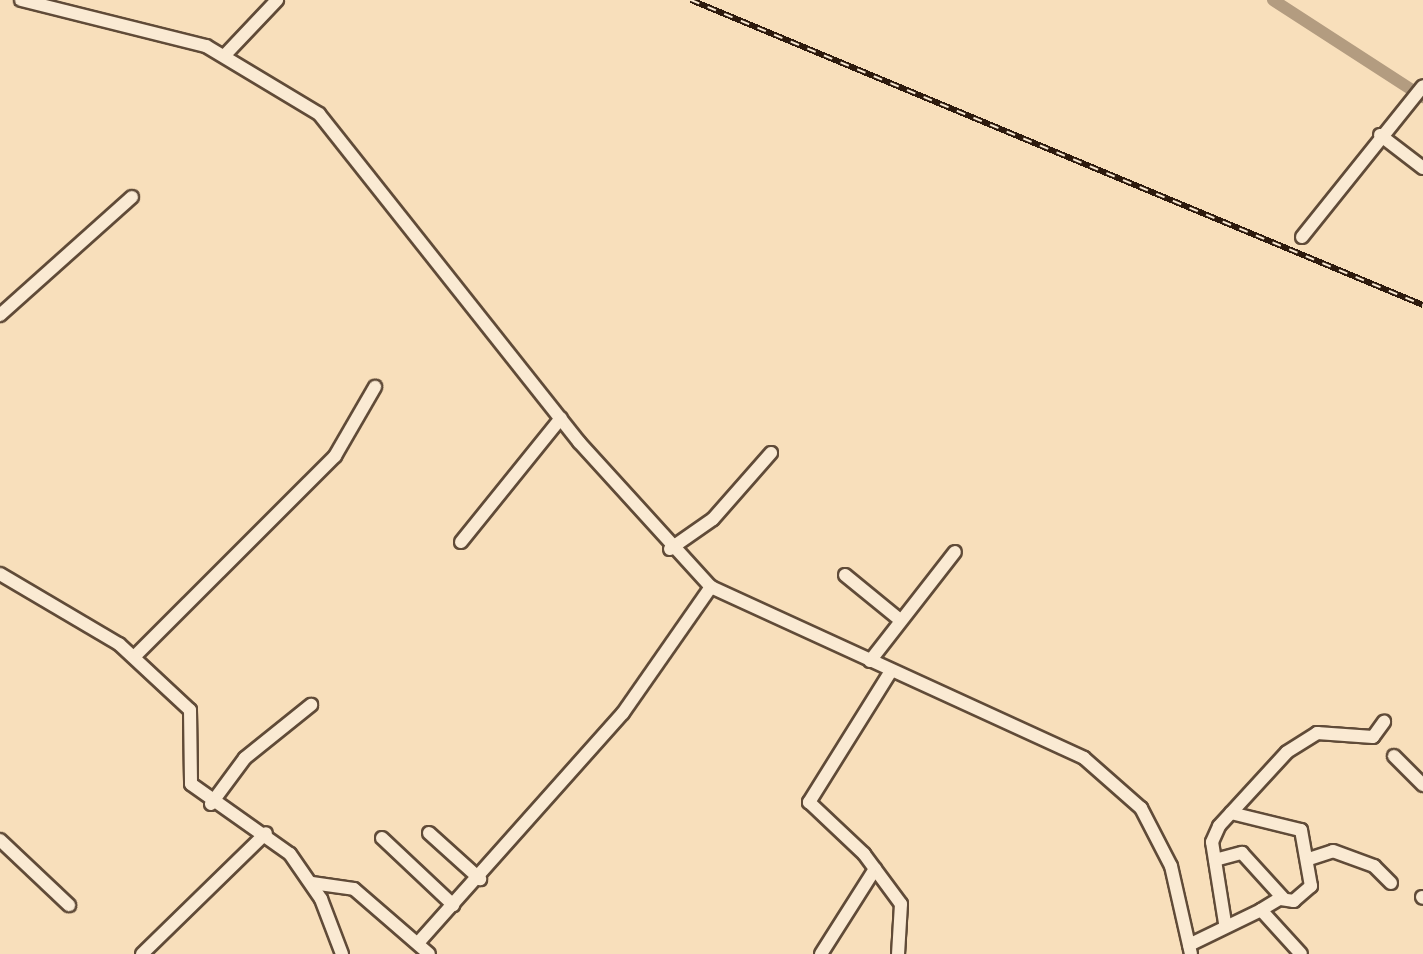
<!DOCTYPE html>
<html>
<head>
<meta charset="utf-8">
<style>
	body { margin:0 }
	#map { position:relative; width:1423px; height:954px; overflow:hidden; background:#f8dfbb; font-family:"Libre Bodoni",serif }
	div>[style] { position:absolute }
	.canal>* { height:12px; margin:-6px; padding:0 6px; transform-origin:6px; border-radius:6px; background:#b39c80 }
	.roads { filter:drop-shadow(2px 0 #604b38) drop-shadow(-2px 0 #604b38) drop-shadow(0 2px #604b38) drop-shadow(0 -2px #604b38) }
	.minor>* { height:12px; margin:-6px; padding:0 6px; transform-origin:6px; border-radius:6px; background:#faead3 }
	.rail>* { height:6px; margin-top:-3px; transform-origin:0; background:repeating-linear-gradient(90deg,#faead3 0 9px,#2d1a0d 0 18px); box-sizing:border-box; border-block:2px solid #2d1a0d }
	span { translate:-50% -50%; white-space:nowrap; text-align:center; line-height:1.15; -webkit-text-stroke:6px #faead3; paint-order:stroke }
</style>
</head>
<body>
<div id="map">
	<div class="canal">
		<div style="left:1273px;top:0;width:179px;rotate:32.9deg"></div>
	</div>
	<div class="roads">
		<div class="minor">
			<div style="left:21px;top:0;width:191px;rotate:14deg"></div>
			<div style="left:206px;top:46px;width:132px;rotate:31deg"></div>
			<div style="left:319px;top:114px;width:419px;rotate:51.6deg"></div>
			<div style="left:579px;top:442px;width:196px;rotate:47.7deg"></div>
			<div style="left:711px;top:587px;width:410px;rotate:24.6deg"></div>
			<div style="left:1084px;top:758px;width:76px;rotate:41.3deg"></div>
			<div style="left:1141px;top:808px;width:65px;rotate:62.7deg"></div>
			<div style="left:1171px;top:866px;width:90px;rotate:77.2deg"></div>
			<div style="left:225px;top:55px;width:76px;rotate:-46.6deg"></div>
			<div style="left:1380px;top:135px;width:54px;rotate:37.5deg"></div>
			<div style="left:1302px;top:237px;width:193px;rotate:-51.3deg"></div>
			<div style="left:0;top:315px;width:177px;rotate:-41.8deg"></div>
			<div style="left:461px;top:542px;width:159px;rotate:-51.1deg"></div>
			<div style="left:670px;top:549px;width:52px;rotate:-34.9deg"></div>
			<div style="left:713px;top:519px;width:88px;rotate:-48.7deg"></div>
			<div style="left:0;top:574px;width:138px;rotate:30.5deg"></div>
			<div style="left:119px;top:644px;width:97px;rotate:42.9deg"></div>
			<div style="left:190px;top:710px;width:74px;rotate:89.2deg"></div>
			<div style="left:191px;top:784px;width:121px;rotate:35.3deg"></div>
			<div style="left:290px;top:854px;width:55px;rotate:55.4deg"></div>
			<div style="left:321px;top:899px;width:59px;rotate:69.1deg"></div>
			<div style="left:845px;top:575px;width:71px;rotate:39.3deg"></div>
			<div style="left:135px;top:656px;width:283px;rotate:-45deg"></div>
			<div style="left:335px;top:456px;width:80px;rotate:-59.9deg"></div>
			<div style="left:870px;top:661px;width:138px;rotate:-52.1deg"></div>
			<div style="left:891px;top:671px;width:155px;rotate:122deg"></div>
			<div style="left:809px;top:802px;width:76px;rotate:43.4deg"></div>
			<div style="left:864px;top:854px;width:62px;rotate:53.5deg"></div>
			<div style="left:901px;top:904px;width:50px;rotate:93.4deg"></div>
			<div style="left:1394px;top:756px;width:41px;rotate:45deg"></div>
			<div style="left:211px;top:804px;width:57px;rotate:-53.5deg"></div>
			<div style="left:245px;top:758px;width:85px;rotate:-38.8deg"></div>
			<div style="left:1231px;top:813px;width:72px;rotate:13.7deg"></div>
			<div style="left:1301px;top:830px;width:57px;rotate:79.9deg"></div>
			<div style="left:1311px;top:886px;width:23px;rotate:139deg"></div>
			<div style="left:1294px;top:901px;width:15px;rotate:-172deg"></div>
			<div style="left:1279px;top:899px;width:21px;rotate:149deg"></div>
			<div style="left:429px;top:833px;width:69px;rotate:42deg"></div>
			<div style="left:382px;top:838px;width:98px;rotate:43.3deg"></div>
			<div style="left:0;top:840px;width:95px;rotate:43.3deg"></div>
			<div style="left:1309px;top:859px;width:25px;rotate:-18deg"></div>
			<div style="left:1333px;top:851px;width:44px;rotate:20.1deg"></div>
			<div style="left:1374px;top:866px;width:24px;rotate:45deg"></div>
			<div style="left:1215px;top:860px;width:28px;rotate:-15deg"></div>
			<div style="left:1242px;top:853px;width:61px;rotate:47.7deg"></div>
			<div style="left:312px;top:883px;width:42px;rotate:8.1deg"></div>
			<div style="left:354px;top:889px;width:99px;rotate:40.9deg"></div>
			<div style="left:1422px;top:897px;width:1px;rotate:45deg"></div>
			<div style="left:1225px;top:923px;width:82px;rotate:-99.1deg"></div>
			<div style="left:1212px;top:842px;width:17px;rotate:-66deg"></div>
			<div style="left:1219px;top:826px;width:100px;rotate:-47.4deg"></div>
			<div style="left:1287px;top:752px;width:36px;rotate:-32deg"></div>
			<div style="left:1317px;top:733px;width:56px;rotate:4.1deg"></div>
			<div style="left:1373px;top:737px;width:19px;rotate:-54deg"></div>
			<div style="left:418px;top:943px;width:308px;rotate:-48.3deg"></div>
			<div style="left:623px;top:713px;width:154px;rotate:-55.1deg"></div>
			<div style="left:1189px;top:945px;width:80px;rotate:-25.9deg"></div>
			<div style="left:1261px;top:910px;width:59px;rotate:47.7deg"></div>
			<div style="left:142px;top:954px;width:173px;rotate:-44.3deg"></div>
			<div style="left:821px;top:954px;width:101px;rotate:-57.6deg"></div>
		</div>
	</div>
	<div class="rail">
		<div style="left:691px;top:0;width:793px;rotate:22.62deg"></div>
	</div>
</div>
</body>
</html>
